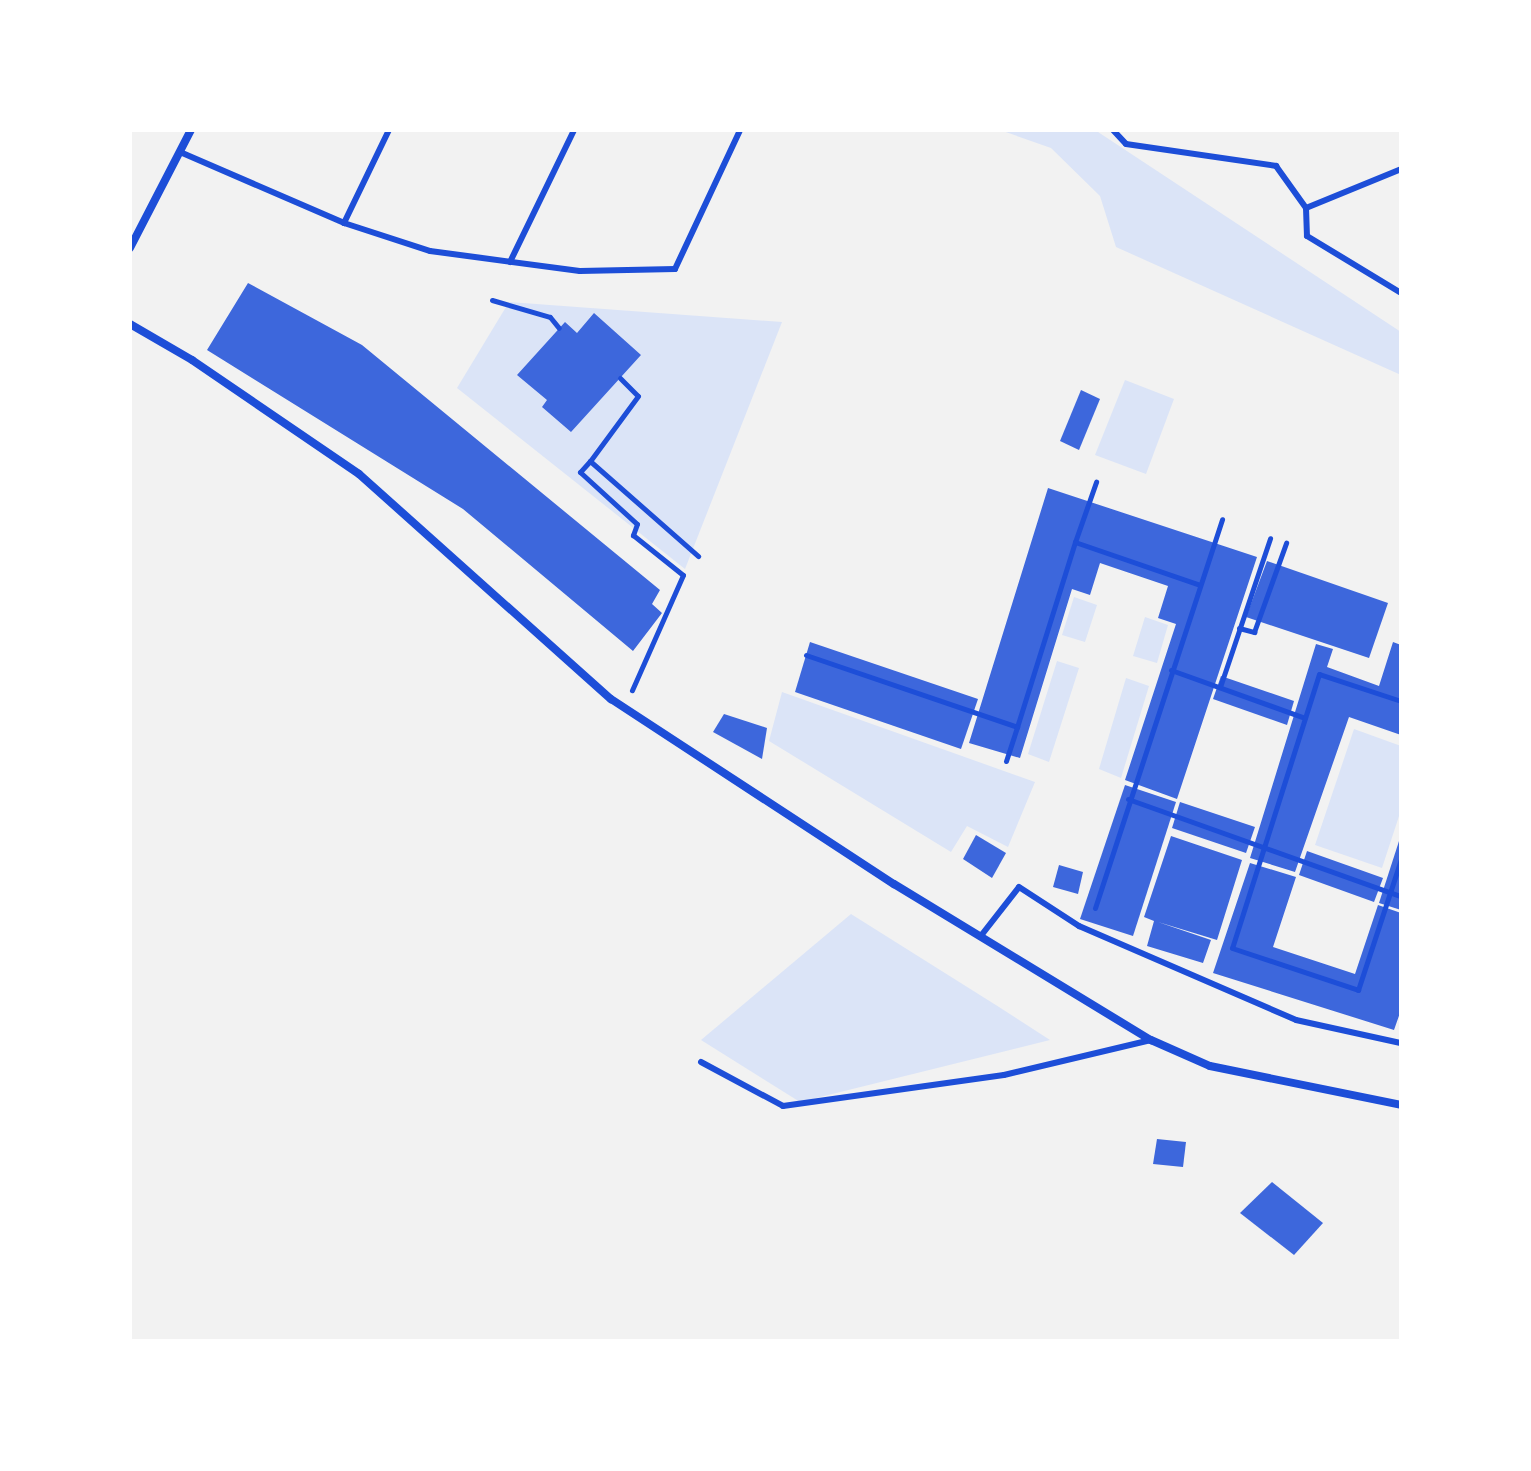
<!DOCTYPE html>
<html>
<head>
<meta charset="utf-8">
<style>
	body { margin:0 }
	#map { position:relative; width:1531px; height:1471px; overflow:hidden; background:#f2f2f2; font-family:Spectral,serif }
	div>[style] { position:absolute }
	.green>* { inset:0; background:#dbe4f7 }
	.building>* { inset:0; background:#3d67dc }
	.path>* { height:5px; margin:-2.5px; padding:0 2.5px; transform-origin:2.5px; border-radius:2.5px; background:#1d4ed8 }
	.service>* { height:6px; margin:-3px; padding:0 3px; transform-origin:3px; border-radius:3px; background:#1d4ed8 }
	.minor>* { height:8px; margin:-4px; padding:0 4px; transform-origin:4px; border-radius:4px; background:#1d4ed8 }
	span { translate:-50% -50%; white-space:nowrap; text-align:center; line-height:1.15; -webkit-text-stroke:6px #fff; paint-order:stroke }
	.frame { position:absolute; inset:0; border:132px solid #fff; pointer-events:none }
</style>
</head>
<body>
<div id="map">
	<div class="green">
		<div style="clip-path:polygon(1000px 130px,1095px 130px,1401px 332px,1401px 375px,1116px 247px,1100px 196px,1051px 148px)"></div>
		<div style="clip-path:polygon(509px 302px,782px 322px,685px 569px,457px 388px)"></div>
		<div style="clip-path:polygon(1125px 380px,1174px 399px,1146px 474px,1095px 455px)"></div>
		<div style="clip-path:polygon(1074px 597px,1097px 605px,1085px 642px,1062px 635px)"></div>
		<div style="clip-path:polygon(1145px 617px,1168px 625px,1157px 663px,1133px 656px)"></div>
		<div style="clip-path:polygon(1057px 661px,1079px 668px,1049px 762px,1028px 754px)"></div>
		<div style="clip-path:polygon(1126px 678px,1149px 686px,1121px 778px,1099px 769px)"></div>
		<div style="clip-path:polygon(782px 692px,1035px 782px,1008px 847px,967px 826px,951px 852px,769px 741px)"></div>
		<div style="clip-path:polygon(1354px 729px,1401px 746px,1401px 810px,1382px 868px,1315px 845px)"></div>
		<div style="clip-path:polygon(851px 914px,999px 1007px,1050px 1040px,800px 1102px,701px 1040px)"></div>
	</div>
	<div class="building">
		<div style="clip-path:polygon(248px 283px,362px 345px,660px 590px,652px 604px,662px 613px,633px 651px,463px 509px,207px 350px)"></div>
		<div style="clip-path:polygon(594px 313px,641px 355px,571px 432px,542px 407px,547px 400px,517px 375px,565px 322px,577px 333px)"></div>
		<div style="clip-path:polygon(1081px 390px,1100px 399px,1079px 450px,1060px 441px)"></div>
		<div style="clip-path:polygon(1048px 488px,1257px 557px,1177px 799px,1125px 780px,1176px 624px,1158px 618px,1168px 586px,1100px 563px,1090px 595px,1072px 589px,1020px 758px,969px 743px)"></div>
		<div style="clip-path:polygon(1267px 561px,1388px 603px,1369px 658px,1246px 617px)"></div>
		<div style="clip-path:polygon(810px 642px,978px 699px,961px 749px,795px 692px)"></div>
		<div style="clip-path:polygon(1393px 642px,1401px 645px,1401px 735px,1349px 717px,1295px 872px,1250px 858px,1316px 644px,1333px 649px,1327px 667px,1379px 686px)"></div>
		<div style="clip-path:polygon(1221px 676px,1294px 701px,1287px 725px,1213px 699px)"></div>
		<div style="clip-path:polygon(724px 714px,767px 728px,762px 759px,713px 732px)"></div>
		<div style="clip-path:polygon(1125px 785px,1176px 802px,1133px 936px,1080px 919px)"></div>
		<div style="clip-path:polygon(1180px 802px,1255px 827px,1246px 853px,1172px 828px)"></div>
		<div style="clip-path:polygon(976px 835px,1006px 853px,992px 878px,963px 859px)"></div>
		<div style="clip-path:polygon(1171px 836px,1242px 860px,1217px 940px,1158px 922px,1211px 940px,1203px 963px,1147px 946px,1154px 921px,1144px 917px)"></div>
		<div style="clip-path:polygon(1400px 838px,1401px 838px,1401px 910px,1379px 903px)"></div>
		<div style="clip-path:polygon(1307px 851px,1383px 878px,1374px 902px,1299px 875px)"></div>
		<div style="clip-path:polygon(1250px 863px,1296px 877px,1273px 947px,1355px 974px,1378px 905px,1401px 913px,1401px 1010px,1394px 1030px,1213px 973px)"></div>
		<div style="clip-path:polygon(1059px 865px,1083px 872px,1078px 894px,1053px 887px)"></div>
		<div style="clip-path:polygon(1157px 1139px,1186px 1142px,1183px 1167px,1153px 1164px)"></div>
		<div style="clip-path:polygon(1272px 1182px,1323px 1223px,1294px 1255px,1240px 1213px)"></div>
	</div>
	<div class="path">
		<div style="left:492px;top:300px;width:60px;rotate:16.3deg"></div>
		<div style="left:550px;top:317px;width:14px;rotate:51deg"></div>
		<div style="left:620px;top:378px;width:25px;rotate:45deg"></div>
		<div style="left:638px;top:396px;width:81px;rotate:126.4deg"></div>
		<div style="left:590px;top:461px;width:144px;rotate:41.3deg"></div>
		<div style="left:590px;top:461px;width:15px;rotate:132deg"></div>
		<div style="left:580px;top:472px;width:77px;rotate:42.4deg"></div>
		<div style="left:637px;top:524px;width:12px;rotate:110deg"></div>
		<div style="left:633px;top:535px;width:64px;rotate:38.7deg"></div>
		<div style="left:683px;top:575px;width:126px;rotate:113.9deg"></div>
		<div style="left:1075px;top:542px;width:64px;rotate:-70.7deg"></div>
		<div style="left:1239px;top:628px;width:16px;rotate:15deg"></div>
		<div style="left:1254px;top:632px;width:95px;rotate:-70.2deg"></div>
		<div style="left:806px;top:655px;width:223px;rotate:18.8deg"></div>
		<div style="left:1017px;top:727px;width:194px;rotate:-72.6deg"></div>
		<div style="left:1075px;top:542px;width:132px;rotate:19deg"></div>
		<div style="left:1171px;top:670px;width:142px;rotate:19.7deg"></div>
		<div style="left:1220px;top:687px;width:157px;rotate:-71.4deg"></div>
		<div style="left:1401px;top:701px;width:86px;rotate:-161.8deg"></div>
		<div style="left:1319px;top:674px;width:287px;rotate:107.6deg"></div>
		<div style="left:1232px;top:948px;width:133px;rotate:18.4deg"></div>
		<div style="left:1358px;top:990px;width:138px;rotate:-71.8deg"></div>
		<div style="left:1006px;top:761px;width:36px;rotate:-72deg"></div>
		<div style="left:1128px;top:799px;width:290px;rotate:19.6deg"></div>
		<div style="left:1095px;top:908px;width:409px;rotate:-71.9deg"></div>
	</div>
	<div class="service">
		<div style="left:1113px;top:130px;width:19px;rotate:47deg"></div>
		<div style="left:1126px;top:144px;width:152px;rotate:8.3deg"></div>
		<div style="left:1276px;top:166px;width:52px;rotate:54.5deg"></div>
		<div style="left:1306px;top:208px;width:28px;rotate:88deg"></div>
		<div style="left:1307px;top:236px;width:110px;rotate:31.2deg"></div>
		<div style="left:180px;top:152px;width:179px;rotate:23.4deg"></div>
		<div style="left:344px;top:223px;width:90px;rotate:18deg"></div>
		<div style="left:430px;top:251px;width:151px;rotate:7.6deg"></div>
		<div style="left:580px;top:271px;width:95px;rotate:-1.2deg"></div>
		<div style="left:675px;top:269px;width:153px;rotate:-64.9deg"></div>
		<div style="left:1306px;top:208px;width:103px;rotate:-22.3deg"></div>
		<div style="left:344px;top:223px;width:103px;rotate:-64.2deg"></div>
		<div style="left:510px;top:262px;width:147px;rotate:-64.1deg"></div>
		<div style="left:980px;top:937px;width:63px;rotate:-52deg"></div>
		<div style="left:1019px;top:887px;width:72px;rotate:33deg"></div>
		<div style="left:1079px;top:926px;width:236px;rotate:23.4deg"></div>
		<div style="left:1296px;top:1020px;width:107px;rotate:12.4deg"></div>
		<div style="left:701px;top:1062px;width:93px;rotate:28.2deg"></div>
		<div style="left:783px;top:1106px;width:223px;rotate:-8deg"></div>
		<div style="left:1004px;top:1075px;width:151px;rotate:-13.4deg"></div>
	</div>
	<div class="minor">
		<div style="left:130px;top:248px;width:133px;rotate:-62.7deg"></div>
		<div style="left:130px;top:324px;width:72px;rotate:30.1deg"></div>
		<div style="left:192px;top:360px;width:202px;rotate:34.3deg"></div>
		<div style="left:359px;top:474px;width:338px;rotate:41.8deg"></div>
		<div style="left:611px;top:699px;width:338px;rotate:33.2deg"></div>
		<div style="left:894px;top:884px;width:301px;rotate:31.3deg"></div>
		<div style="left:1151px;top:1040px;width:64px;rotate:23.8deg"></div>
		<div style="left:1210px;top:1066px;width:195px;rotate:11.5deg"></div>
	</div>
	<div class="frame"></div>
</div>
</body>
</html>
